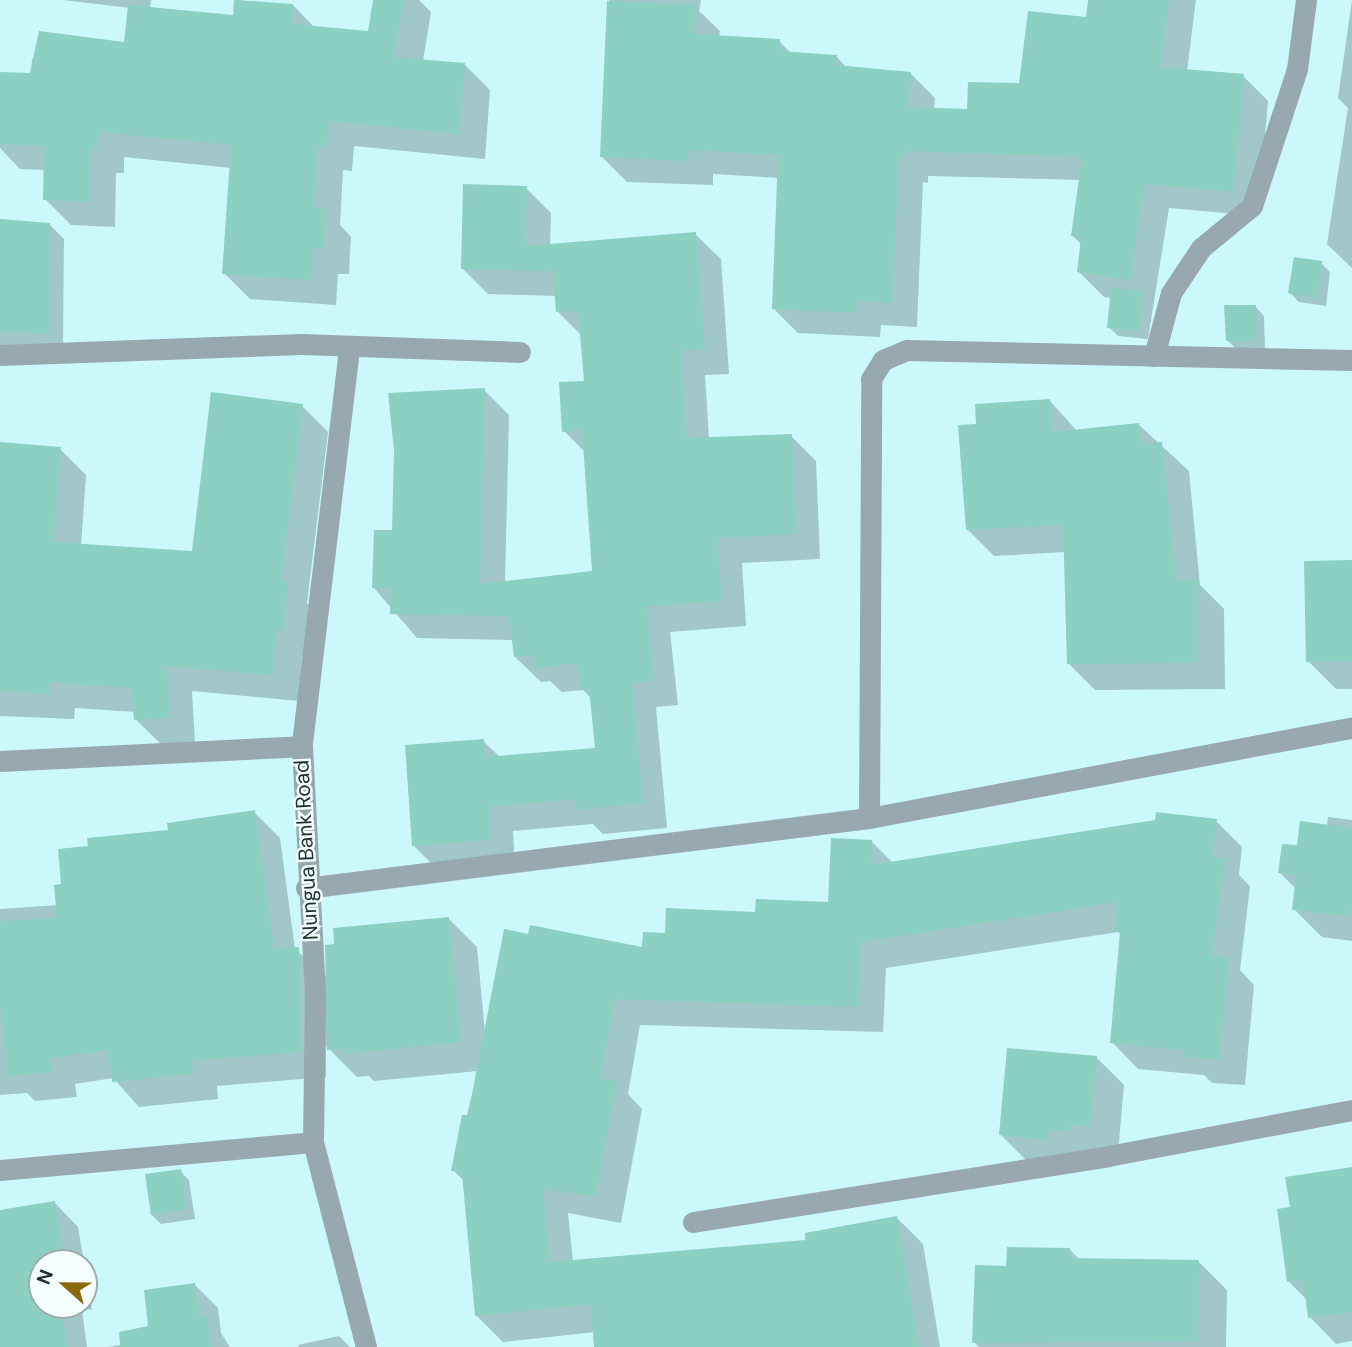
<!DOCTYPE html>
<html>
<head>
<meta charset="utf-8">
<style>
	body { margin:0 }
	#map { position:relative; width:1352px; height:1347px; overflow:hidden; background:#cbf9fb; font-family:"DM Sans",sans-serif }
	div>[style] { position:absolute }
	.shadow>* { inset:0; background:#0003 }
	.building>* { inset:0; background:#8bd0c0 }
	.street>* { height:21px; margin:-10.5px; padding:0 10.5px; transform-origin:10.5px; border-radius:10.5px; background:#98a8af }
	span { translate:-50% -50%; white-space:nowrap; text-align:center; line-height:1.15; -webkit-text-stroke:5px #f5fefe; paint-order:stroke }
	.street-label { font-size:21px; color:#1e3031 }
	.north { position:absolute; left:28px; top:1249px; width:70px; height:70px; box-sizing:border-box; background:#f5fefe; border:2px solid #9facac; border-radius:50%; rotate:291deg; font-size:19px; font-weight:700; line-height:28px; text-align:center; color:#1e3031 }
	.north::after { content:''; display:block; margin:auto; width:24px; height:32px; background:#896907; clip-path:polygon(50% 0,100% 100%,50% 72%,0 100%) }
</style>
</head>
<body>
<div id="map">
	<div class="shadow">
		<div style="clip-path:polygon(62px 0,151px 0,150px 9px,234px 17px,236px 0,293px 5px,315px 28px,369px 33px,375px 0,419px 0,431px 12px,423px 61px,464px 64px,490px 90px,485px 159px,354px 146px,352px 171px,343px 170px,340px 225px,351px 237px,349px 274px,338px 274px,336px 305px,250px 299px,224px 273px,231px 168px,124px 157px,124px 173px,116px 173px,115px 227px,71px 225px,45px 199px,45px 170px,20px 169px,0 148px,0 74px,31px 75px,32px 59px,135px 54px,139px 9px)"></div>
		<div style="clip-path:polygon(609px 0,701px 0,699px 11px,720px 31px,719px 37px,779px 41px,792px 54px,836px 56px,847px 68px,910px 73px,935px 98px,934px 109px,968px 111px,1020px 85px,1087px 19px,1090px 0,1196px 0,1187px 71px,1243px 76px,1268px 101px,1258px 216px,1169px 208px,1148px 339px,1118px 336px,1109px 327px,1111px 298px,1104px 297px,1079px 272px,1082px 245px,1072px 235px,1080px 180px,928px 176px,928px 183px,923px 182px,917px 327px,881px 325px,880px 337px,798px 333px,773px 308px,779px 178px,713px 174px,713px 185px,627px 182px,602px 157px)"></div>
		<div style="clip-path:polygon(1352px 0,1352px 268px,1327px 244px,1348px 108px,1338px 98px)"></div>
		<div style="clip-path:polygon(526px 188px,551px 213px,550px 246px,695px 234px,721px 259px,729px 374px,705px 375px,709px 439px,791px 436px,816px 461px,820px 559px,742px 563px,746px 626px,670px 632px,678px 705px,656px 707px,667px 828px,603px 834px,593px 824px,513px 831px,515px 865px,439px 871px,414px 846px,483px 741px,500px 757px,597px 749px,592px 699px,583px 690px,562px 692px,550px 681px,541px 682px,515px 657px,514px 640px,417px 638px,374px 588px,394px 532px,484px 390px,509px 415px,505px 583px,593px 573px,586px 453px,564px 431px,586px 382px,582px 336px,557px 311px,556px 296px,488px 294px,463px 269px)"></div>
		<div style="clip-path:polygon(0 220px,50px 225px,64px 239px,63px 347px,0 346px)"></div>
		<div style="clip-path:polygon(1321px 263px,1330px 272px,1326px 306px,1299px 302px,1290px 293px)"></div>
		<div style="clip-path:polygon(1255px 306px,1264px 316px,1265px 349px,1237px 350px,1227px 340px)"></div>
		<div style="clip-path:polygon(1050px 401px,1077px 431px,1138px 424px,1189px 471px,1200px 585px,1224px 609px,1225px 689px,1095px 690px,1068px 663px,1065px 552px,994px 556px,967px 529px,978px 426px)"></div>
		<div style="clip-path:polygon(302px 406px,328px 432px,307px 603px,313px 610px,309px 657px,302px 656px,298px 701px,192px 691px,195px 743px,162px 745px,135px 719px,135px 712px,75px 708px,74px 719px,0 716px,0 444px,60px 449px,86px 475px,81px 546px,193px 553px)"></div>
		<div style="clip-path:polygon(1352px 562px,1352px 689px,1336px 689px,1308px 661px)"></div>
		<div style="clip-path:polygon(254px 812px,280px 838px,295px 949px,328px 978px,449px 919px,477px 947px,485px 1033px,666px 935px,757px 914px,830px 904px,871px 841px,893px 863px,1216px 821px,1242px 847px,1239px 875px,1250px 886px,1240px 970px,1254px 985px,1245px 1085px,1212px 1083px,1204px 1075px,1138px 1069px,1112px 1042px,1122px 935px,1118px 932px,886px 968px,883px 1032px,640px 1025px,628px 1094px,642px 1109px,621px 1223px,568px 1213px,573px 1262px,806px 1242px,897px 1218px,923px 1244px,940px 1347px,596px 1347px,595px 1332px,503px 1342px,477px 1316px,464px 1181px,453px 1170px,478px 1071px,374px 1081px,369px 1076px,357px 1077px,326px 1046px,326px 1077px,217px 1086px,218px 1099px,139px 1107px,113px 1078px,75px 1084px,77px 1097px,35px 1101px,27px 1093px,0 1095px,0 909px,58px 905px,63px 886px,90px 848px)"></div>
		<div style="clip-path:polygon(1328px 817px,1352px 820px,1352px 941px,1322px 937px,1294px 909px,1296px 889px,1280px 873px,1298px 847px,1327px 826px)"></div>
		<div style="clip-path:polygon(1096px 1057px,1124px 1085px,1118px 1153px,1029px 1163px,1001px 1135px)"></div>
		<div style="clip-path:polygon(1352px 1169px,1352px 1341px,1336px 1344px,1310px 1317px,1308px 1301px,1288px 1281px,1291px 1208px)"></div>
		<div style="clip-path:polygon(180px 1171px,189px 1180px,195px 1219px,161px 1224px,152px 1215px)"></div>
		<div style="clip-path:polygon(evenodd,55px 1203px,78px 1227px,92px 1309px,82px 1311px,87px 1347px,0 1347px,0 1212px,55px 1203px,42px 1263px,84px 1263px,84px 1305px,42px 1305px,42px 1263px)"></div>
		<div style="clip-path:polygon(1070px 1250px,1080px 1260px,1199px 1262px,1227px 1290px,1226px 1347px,979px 1347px,974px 1342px,1008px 1268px)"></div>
		<div style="clip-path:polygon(195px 1285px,218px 1308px,221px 1333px,230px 1347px,108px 1347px,151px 1339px)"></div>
		<div style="clip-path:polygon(339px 1336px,350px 1347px,299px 1347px,298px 1345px)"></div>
	</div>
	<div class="building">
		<div style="clip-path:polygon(234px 0,293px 4px,292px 24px,368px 31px,373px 0,404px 0,393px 57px,465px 63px,459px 134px,329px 121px,326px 146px,317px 145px,314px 208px,326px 209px,324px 249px,312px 248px,311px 280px,222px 274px,231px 145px,99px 132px,98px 148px,91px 148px,89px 202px,43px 200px,44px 146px,0 144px,0 72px,30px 73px,39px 31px,124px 42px,128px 5px,233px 15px)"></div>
		<div style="clip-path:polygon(1088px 0,1169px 0,1160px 67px,1244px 74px,1233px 192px,1144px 184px,1130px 280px,1077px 272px,1081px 238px,1071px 236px,1082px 157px,904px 151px,903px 158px,899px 158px,892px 303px,856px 301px,856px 313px,772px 309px,778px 155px,689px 150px,688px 161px,600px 157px,607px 1px,695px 5px,694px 34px,780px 39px,779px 51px,837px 55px,836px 65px,911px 72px,908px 107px,967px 109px,968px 82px,1019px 83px,1028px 11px,1086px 17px)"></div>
		<div style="clip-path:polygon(463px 184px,527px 186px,525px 246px,696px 232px,705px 349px,681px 351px,686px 438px,792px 434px,796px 534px,717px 538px,722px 601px,646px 607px,654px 680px,632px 683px,643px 803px,576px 810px,575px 799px,489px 807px,491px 840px,412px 846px,405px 745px,484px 739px,485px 757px,595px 748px,589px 688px,580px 689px,577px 663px,535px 668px,534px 655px,514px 657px,509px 616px,390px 614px,391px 588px,372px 588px,374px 530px,392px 530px,394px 451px,388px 393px,485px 388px,480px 584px,592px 571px,582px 430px,562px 432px,559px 382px,584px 381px,578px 311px,556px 312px,553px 271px,461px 269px)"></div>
		<div style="clip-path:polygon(0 219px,50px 223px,49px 333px,0 332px)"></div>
		<div style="clip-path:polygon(1294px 257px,1322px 261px,1317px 298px,1288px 293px)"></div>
		<div style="clip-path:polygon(1111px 288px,1143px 291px,1140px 331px,1107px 328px)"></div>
		<div style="clip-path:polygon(1224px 305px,1256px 305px,1256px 341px,1226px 341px)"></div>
		<div style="clip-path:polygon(211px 392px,303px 404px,281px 581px,288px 582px,283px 631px,276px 631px,273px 675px,166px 666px,170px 717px,134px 720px,132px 688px,49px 682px,49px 694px,0 691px,0 442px,61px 447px,53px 542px,192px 551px)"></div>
		<div style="clip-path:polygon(1050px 399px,1052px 432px,1139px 423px,1141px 444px,1162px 442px,1176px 580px,1198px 580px,1198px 663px,1067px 664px,1063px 525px,966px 530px,958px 425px,976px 424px,975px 404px)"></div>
		<div style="clip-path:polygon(1352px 560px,1352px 661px,1306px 662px,1304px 561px)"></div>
		<div style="clip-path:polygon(255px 810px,274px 949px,299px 947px,301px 1052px,192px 1061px,193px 1074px,112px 1082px,108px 1050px,50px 1058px,52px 1072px,8px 1076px,0 1003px,0 921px,57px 918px,54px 885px,61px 884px,58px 849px,88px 846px,87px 838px,168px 830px,167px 823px)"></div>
		<div style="clip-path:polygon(1156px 812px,1217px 819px,1212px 857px,1225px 859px,1212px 956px,1229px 957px,1219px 1060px,1184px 1057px,1184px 1050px,1110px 1043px,1120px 932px,1114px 931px,1118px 902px,861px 942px,858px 1007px,615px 999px,600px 1078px,617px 1081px,595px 1197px,543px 1188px,550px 1262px,805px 1240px,805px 1233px,897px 1216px,919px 1347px,594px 1347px,591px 1304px,475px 1316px,462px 1173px,451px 1171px,462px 1115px,468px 1115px,504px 929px,528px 934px,530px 925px,642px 947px,643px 932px,665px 933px,666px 908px,755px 912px,756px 899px,828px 902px,831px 838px,872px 840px,871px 865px,1155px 820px)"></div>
		<div style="clip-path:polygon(1300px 821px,1352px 828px,1352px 910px,1347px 910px,1347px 916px,1292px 910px,1296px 875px,1278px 873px,1282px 844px,1297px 845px)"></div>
		<div style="clip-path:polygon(449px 917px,461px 1042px,344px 1054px,344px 1049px,327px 1050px,325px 945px,334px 944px,333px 928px)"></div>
		<div style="clip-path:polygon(1007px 1048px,1097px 1056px,1090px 1126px,1070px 1124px,1069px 1131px,1049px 1130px,1048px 1140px,999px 1135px)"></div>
		<div style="clip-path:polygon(1352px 1167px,1352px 1312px,1308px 1318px,1303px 1279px,1287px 1282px,1277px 1209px,1290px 1207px,1285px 1177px)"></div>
		<div style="clip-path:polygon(181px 1169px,186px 1210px,151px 1215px,145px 1174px)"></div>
		<div style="clip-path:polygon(55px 1201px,65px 1263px,42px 1263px,42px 1305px,61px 1305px,67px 1347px,0 1347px,0 1210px)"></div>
		<div style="clip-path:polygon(1007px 1247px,1070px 1248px,1070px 1258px,1199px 1260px,1198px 1341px,972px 1343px,975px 1265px,1006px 1266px)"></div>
		<div style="clip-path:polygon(195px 1283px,199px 1317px,206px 1315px,211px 1347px,120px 1347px,119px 1332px,148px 1326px,144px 1290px)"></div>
	</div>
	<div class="street">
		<div style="left:349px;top:349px;width:400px;rotate:96.8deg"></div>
		<div style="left:302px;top:746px;width:250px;rotate:87deg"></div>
		<div style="left:315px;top:996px;width:146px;rotate:90.8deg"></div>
		<div style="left:313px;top:1142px;width:212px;rotate:75.5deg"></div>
		<div style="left:0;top:355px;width:302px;rotate:-2.1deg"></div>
		<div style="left:302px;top:344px;width:218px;rotate:2.1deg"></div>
		<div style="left:1154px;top:356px;width:65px;rotate:-74.9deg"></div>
		<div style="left:1171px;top:293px;width:54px;rotate:-56.3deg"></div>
		<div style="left:1201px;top:248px;width:66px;rotate:-39.5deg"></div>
		<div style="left:1252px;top:206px;width:144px;rotate:-71.8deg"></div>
		<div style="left:1297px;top:69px;width:70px;rotate:-82.6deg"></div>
		<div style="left:0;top:761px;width:302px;rotate:-2.8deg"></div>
		<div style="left:869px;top:818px;width:439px;rotate:-89.7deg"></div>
		<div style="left:871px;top:379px;width:22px;rotate:-58deg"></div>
		<div style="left:883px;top:360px;width:26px;rotate:-23deg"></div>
		<div style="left:907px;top:350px;width:445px;rotate:1.3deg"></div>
		<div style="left:306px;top:888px;width:567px;rotate:-7.09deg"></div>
		<div style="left:869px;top:818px;width:491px;rotate:-10.6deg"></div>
		<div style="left:0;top:1170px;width:314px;rotate:-5.1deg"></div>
		<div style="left:693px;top:1222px;width:420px;rotate:-9deg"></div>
		<div style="left:1108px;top:1156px;width:248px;rotate:-10.7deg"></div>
	</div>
	<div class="street-label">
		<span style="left:306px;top:850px;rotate:-93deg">Nungua Bank Road</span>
	</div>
	<div class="north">N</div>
</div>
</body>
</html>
